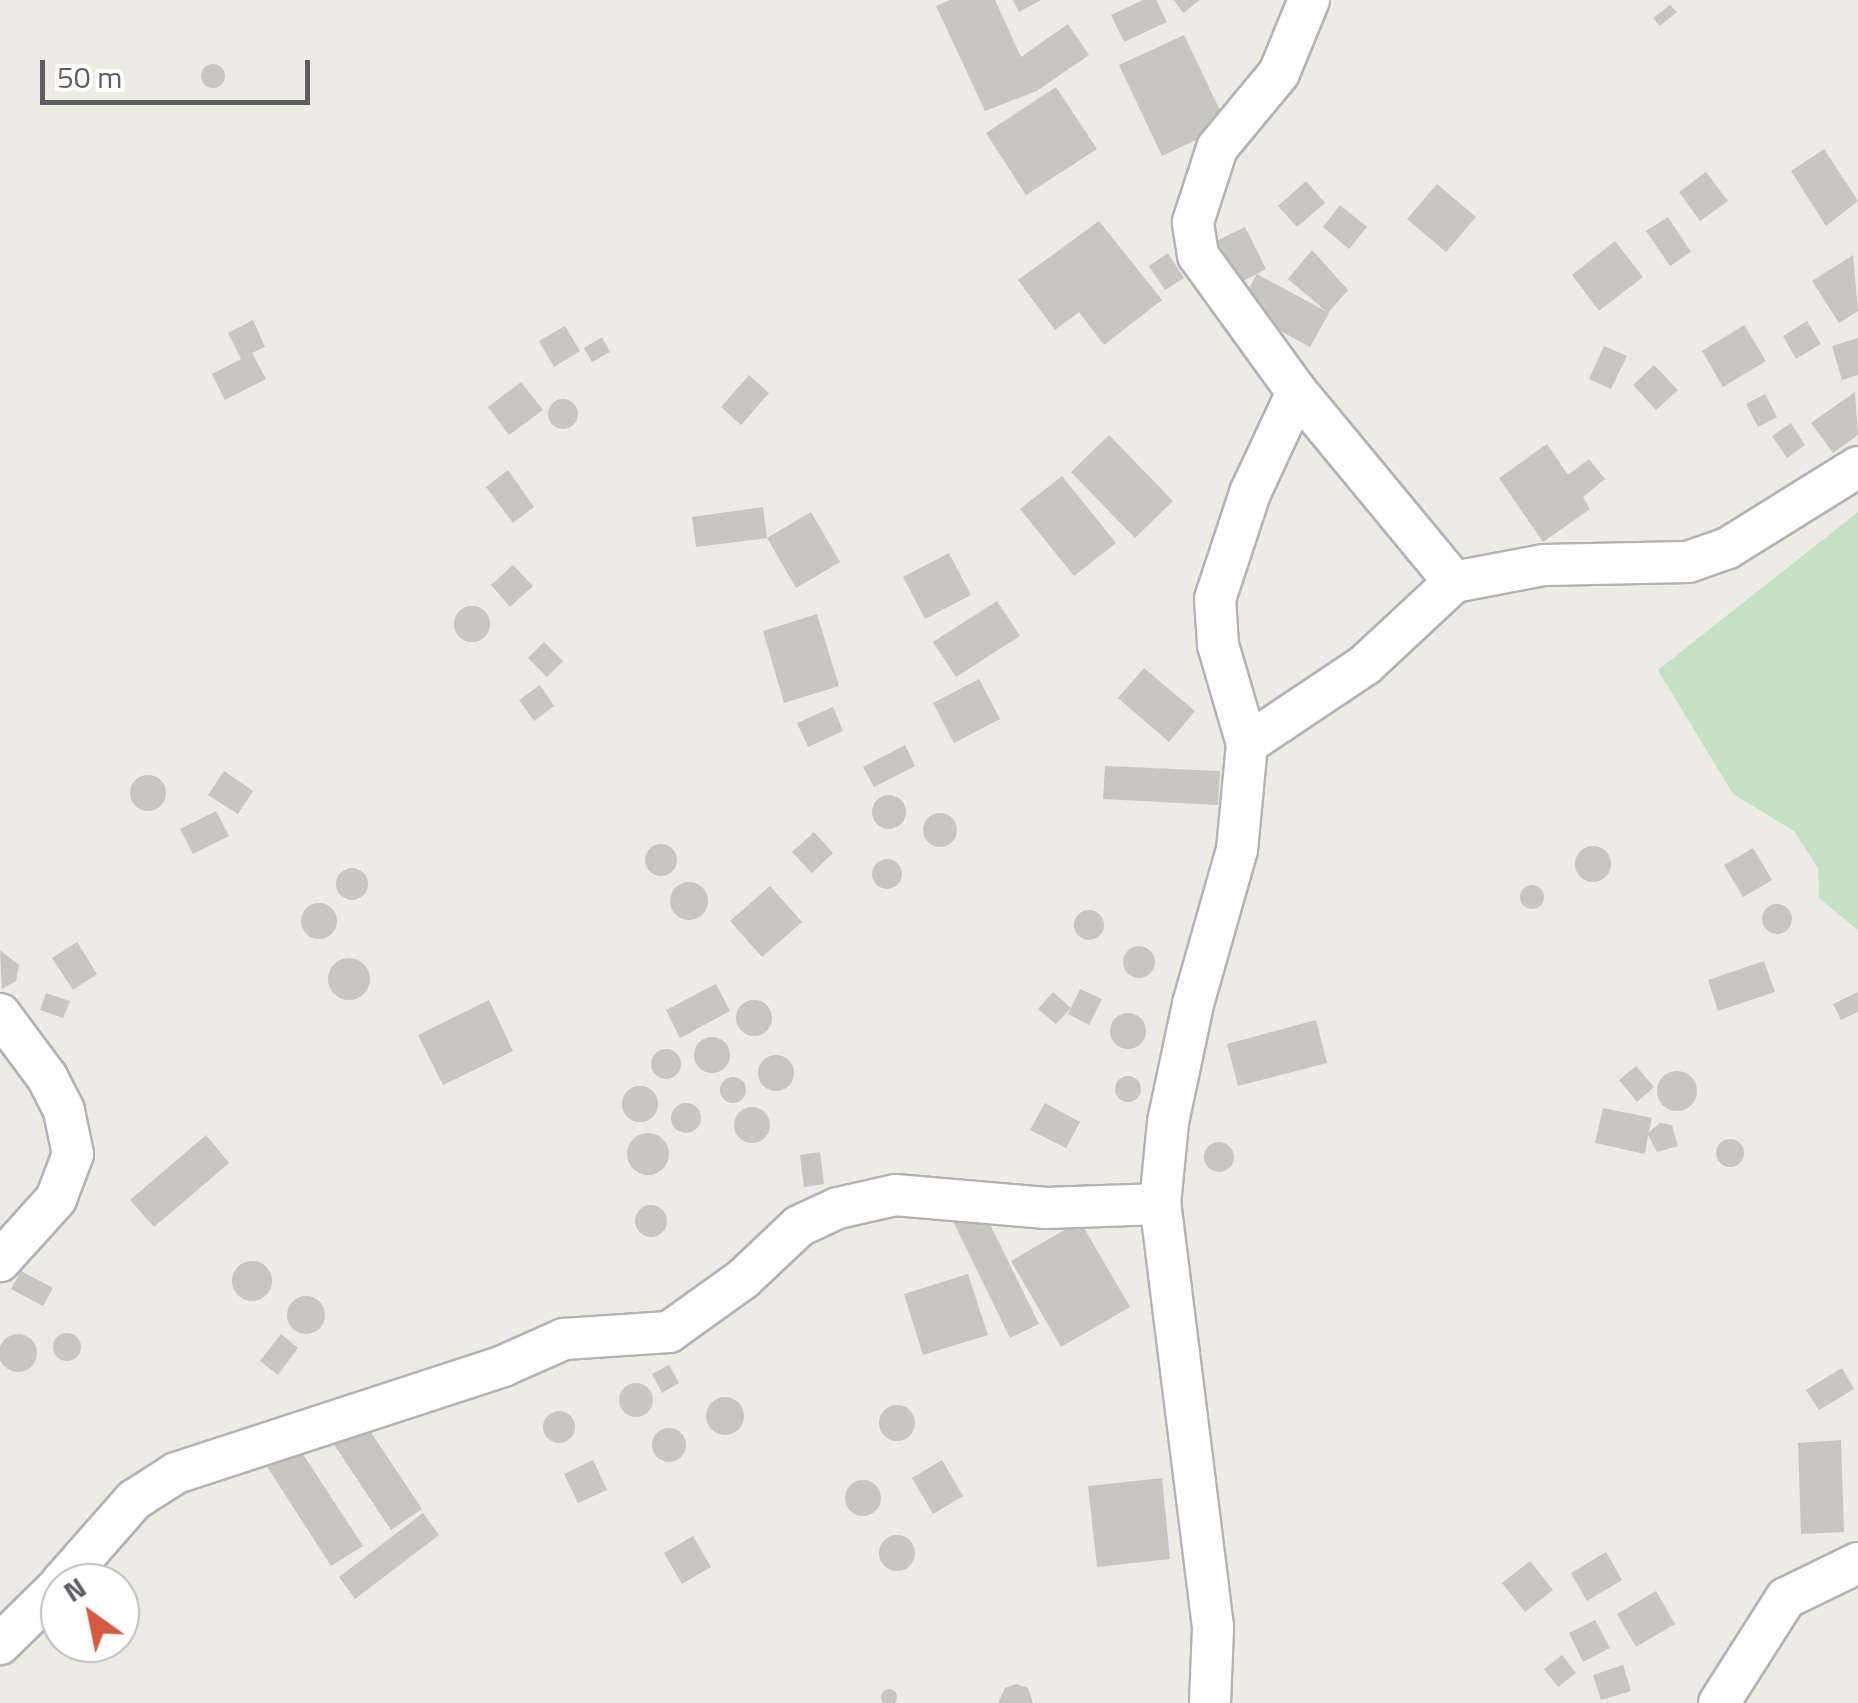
<!DOCTYPE html>
<html>
<head>
<meta charset="utf-8">
<style>
	body { margin:0 }
	#map { position:relative; width:1858px; height:1703px; overflow:hidden; background:#ecebe4; font-family:"Titillium Web",sans-serif }
	div>[style] { position:absolute }
	.green>* { inset:0; background:#c3e1c5 }
	.building>* { inset:0; background:#c8c6c0 }
	.round { border-radius:50% }
	.roads { filter:drop-shadow(2px 0 #b1b3b7) drop-shadow(-2px 0 #b1b3b7) drop-shadow(0 2px #b1b3b7) drop-shadow(0 -2px #b1b3b7) }
	.minor>* { height:40px; margin:-20px; padding:0 20px; transform-origin:20px; border-radius:20px; background:#fff }
	span { translate:-50% -50%; white-space:nowrap; text-align:center; line-height:1.15; -webkit-text-stroke:9px #fff; paint-order:stroke }
	.north { position:absolute; left:40px; top:1563px; width:100px; height:100px; box-sizing:border-box; background:#fff; border:2px solid #bebfc0; border-radius:50%; rotate:327deg; font-size:28px; font-weight:700; line-height:40px; text-align:center; color:#5c5e62 }
	.north::after { content:''; display:block; margin:auto; width:35px; height:45px; background:#d45a42; clip-path:polygon(50% 0,100% 100%,50% 72%,0 100%) }
	.scale { position:absolute; left:40px; top:60px; width:270px; height:45px; box-sizing:border-box; border:5px solid #5c5e62; border-top:0; padding-left:12px; font-size:30px; line-height:35px; white-space:nowrap; color:#5c5e62; -webkit-text-stroke:8px #fff; paint-order:stroke }
</style>
</head>
<body>
<div id="map">
	<div class="green">
		<div style="clip-path:polygon(1858px 512px,1858px 930px,1819px 898px,1818px 868px,1794px 831px,1733px 794px,1658px 670px)"></div>
	</div>
	<div class="building">
		<div style="clip-path:polygon(950px 0,995px 0,1021px 57px,1068px 24px,1089px 55px,1037px 91px,985px 111px,936px 6px)"></div>
		<div style="clip-path:polygon(1013px 0,1041px 0,1019px 12px)"></div>
		<div style="clip-path:polygon(1143px 0,1156px 0,1167px 22px,1124px 42px,1111px 15px)"></div>
		<div style="clip-path:polygon(1174px 0,1200px 0,1183px 13px)"></div>
		<div style="clip-path:polygon(1670px 5px,1677px 12px,1660px 26px,1653px 18px)"></div>
		<div style="clip-path:polygon(1184px 35px,1227px 125px,1162px 156px,1119px 65px)"></div>
		<div class="round" style="left:201px;top:64px;width:24px;height:24px"></div>
		<div style="clip-path:polygon(1056px 87px,1097px 149px,1026px 195px,986px 133px)"></div>
		<div style="clip-path:polygon(1824px 149px,1858px 201px,1826px 226px,1791px 171px)"></div>
		<div style="clip-path:polygon(1706px 172px,1728px 201px,1700px 221px,1679px 192px)"></div>
		<div style="clip-path:polygon(1306px 181px,1325px 203px,1297px 227px,1278px 206px)"></div>
		<div style="clip-path:polygon(1437px 184px,1476px 217px,1446px 252px,1407px 219px)"></div>
		<div style="clip-path:polygon(1340px 205px,1367px 227px,1349px 249px,1323px 227px)"></div>
		<div style="clip-path:polygon(1668px 217px,1691px 252px,1670px 266px,1646px 231px)"></div>
		<div style="clip-path:polygon(1099px 221px,1162px 300px,1104px 345px,1079px 312px,1055px 330px,1018px 280px)"></div>
		<div style="clip-path:polygon(1245px 227px,1266px 269px,1257px 274px,1329px 313px,1310px 347px,1238px 308px,1257px 274px,1227px 289px,1206px 246px)"></div>
		<div style="clip-path:polygon(1615px 241px,1643px 277px,1599px 311px,1572px 275px)"></div>
		<div style="clip-path:polygon(1312px 250px,1348px 290px,1328px 313px,1288px 279px)"></div>
		<div style="clip-path:polygon(1168px 253px,1184px 278px,1165px 290px,1149px 266px)"></div>
		<div style="clip-path:polygon(1853px 255px,1858px 311px,1839px 323px,1812px 281px)"></div>
		<div style="clip-path:polygon(253px 320px,265px 347px,252px 353px,266px 379px,225px 400px,212px 374px,241px 359px,228px 333px)"></div>
		<div style="clip-path:polygon(1807px 321px,1821px 344px,1796px 359px,1783px 336px)"></div>
		<div style="clip-path:polygon(1744px 325px,1766px 361px,1723px 387px,1702px 351px)"></div>
		<div style="clip-path:polygon(565px 326px,580px 351px,554px 367px,539px 341px)"></div>
		<div style="clip-path:polygon(602px 337px,610px 352px,592px 362px,584px 348px)"></div>
		<div style="clip-path:polygon(1858px 338px,1858px 375px,1842px 380px,1832px 346px)"></div>
		<div style="clip-path:polygon(1604px 346px,1627px 356px,1611px 389px,1589px 379px)"></div>
		<div style="clip-path:polygon(1654px 365px,1678px 390px,1656px 410px,1633px 385px)"></div>
		<div style="clip-path:polygon(749px 375px,769px 393px,741px 425px,721px 407px)"></div>
		<div style="clip-path:polygon(521px 382px,543px 410px,509px 435px,488px 407px)"></div>
		<div style="clip-path:polygon(1855px 392px,1858px 435px,1833px 453px,1811px 423px)"></div>
		<div style="clip-path:polygon(1765px 394px,1777px 417px,1758px 427px,1746px 404px)"></div>
		<div class="round" style="left:548px;top:399px;width:30px;height:30px"></div>
		<div style="clip-path:polygon(1791px 423px,1805px 445px,1787px 458px,1772px 436px)"></div>
		<div style="clip-path:polygon(1109px 435px,1173px 501px,1135px 538px,1071px 472px)"></div>
		<div style="clip-path:polygon(1547px 444px,1568px 475px,1589px 459px,1605px 479px,1583px 497px,1590px 509px,1543px 542px,1499px 478px)"></div>
		<div style="clip-path:polygon(508px 470px,534px 507px,513px 523px,486px 487px)"></div>
		<div style="clip-path:polygon(1062px 476px,1116px 543px,1074px 576px,1020px 509px)"></div>
		<div style="clip-path:polygon(763px 507px,767px 538px,696px 547px,692px 517px)"></div>
		<div style="clip-path:polygon(811px 512px,840px 562px,796px 588px,767px 538px)"></div>
		<div style="clip-path:polygon(949px 553px,971px 595px,925px 619px,903px 577px)"></div>
		<div style="clip-path:polygon(513px 565px,533px 586px,510px 607px,491px 585px)"></div>
		<div style="clip-path:polygon(997px 601px,1020px 636px,956px 677px,933px 642px)"></div>
		<div class="round" style="left:454px;top:606px;width:36px;height:36px"></div>
		<div style="clip-path:polygon(817px 614px,839px 686px,784px 703px,763px 631px)"></div>
		<div style="clip-path:polygon(544px 642px,563px 661px,547px 677px,528px 658px)"></div>
		<div style="clip-path:polygon(1144px 668px,1195px 711px,1169px 742px,1118px 698px)"></div>
		<div style="clip-path:polygon(979px 679px,1000px 719px,954px 743px,933px 703px)"></div>
		<div style="clip-path:polygon(540px 685px,554px 706px,534px 721px,519px 700px)"></div>
		<div style="clip-path:polygon(833px 707px,843px 731px,808px 747px,797px 723px)"></div>
		<div style="clip-path:polygon(905px 745px,915px 766px,874px 787px,863px 767px)"></div>
		<div style="clip-path:polygon(1105px 766px,1220px 771px,1218px 805px,1103px 799px)"></div>
		<div style="clip-path:polygon(224px 771px,253px 791px,238px 814px,208px 795px)"></div>
		<div class="round" style="left:130px;top:775px;width:36px;height:36px"></div>
		<div class="round" style="left:872px;top:795px;width:34px;height:34px"></div>
		<div style="clip-path:polygon(216px 811px,229px 836px,193px 854px,180px 829px)"></div>
		<div class="round" style="left:923px;top:813px;width:34px;height:34px"></div>
		<div style="clip-path:polygon(814px 832px,833px 853px,812px 873px,792px 852px)"></div>
		<div class="round" style="left:645px;top:844px;width:32px;height:32px"></div>
		<div class="round" style="left:1575px;top:846px;width:36px;height:36px"></div>
		<div style="clip-path:polygon(1753px 848px,1772px 880px,1743px 897px,1724px 865px)"></div>
		<div class="round" style="left:872px;top:859px;width:30px;height:30px"></div>
		<div class="round" style="left:336px;top:868px;width:32px;height:32px"></div>
		<div class="round" style="left:670px;top:882px;width:38px;height:38px"></div>
		<div class="round" style="left:1520px;top:885px;width:24px;height:24px"></div>
		<div style="clip-path:polygon(770px 886px,802px 922px,762px 957px,730px 921px)"></div>
		<div class="round" style="left:301px;top:903px;width:36px;height:36px"></div>
		<div class="round" style="left:1762px;top:904px;width:30px;height:30px"></div>
		<div class="round" style="left:1074px;top:910px;width:30px;height:30px"></div>
		<div style="clip-path:polygon(77px 942px,97px 974px,73px 990px,52px 958px)"></div>
		<div class="round" style="left:1123px;top:946px;width:32px;height:32px"></div>
		<div style="clip-path:polygon(0 950px,19px 965px,16px 981px,2px 989px)"></div>
		<div class="round" style="left:328px;top:958px;width:42px;height:42px"></div>
		<div style="clip-path:polygon(1764px 961px,1775px 992px,1718px 1011px,1708px 980px)"></div>
		<div style="clip-path:polygon(716px 984px,730px 1011px,680px 1038px,666px 1010px)"></div>
		<div style="clip-path:polygon(1080px 989px,1102px 999px,1089px 1025px,1068px 1014px,1071px 1008px,1056px 1024px,1038px 1009px,1053px 992px,1071px 1008px)"></div>
		<div style="clip-path:polygon(1858px 992px,1858px 1012px,1841px 1020px,1833px 1004px)"></div>
		<div style="clip-path:polygon(46px 993px,70px 1001px,63px 1018px,40px 1010px)"></div>
		<div style="clip-path:polygon(489px 1000px,513px 1051px,443px 1085px,418px 1035px)"></div>
		<div class="round" style="left:736px;top:1000px;width:36px;height:36px"></div>
		<div class="round" style="left:1110px;top:1013px;width:36px;height:36px"></div>
		<div style="clip-path:polygon(1316px 1020px,1327px 1063px,1238px 1086px,1227px 1044px)"></div>
		<div class="round" style="left:694px;top:1037px;width:36px;height:36px"></div>
		<div class="round" style="left:651px;top:1049px;width:30px;height:30px"></div>
		<div class="round" style="left:758px;top:1055px;width:36px;height:36px"></div>
		<div style="clip-path:polygon(1636px 1066px,1654px 1087px,1637px 1102px,1619px 1080px)"></div>
		<div class="round" style="left:1657px;top:1071px;width:40px;height:40px"></div>
		<div class="round" style="left:1115px;top:1076px;width:26px;height:26px"></div>
		<div class="round" style="left:720px;top:1077px;width:26px;height:26px"></div>
		<div class="round" style="left:622px;top:1086px;width:36px;height:36px"></div>
		<div class="round" style="left:671px;top:1103px;width:30px;height:30px"></div>
		<div style="clip-path:polygon(1045px 1103px,1080px 1122px,1066px 1148px,1030px 1130px)"></div>
		<div class="round" style="left:734px;top:1107px;width:36px;height:36px"></div>
		<div style="clip-path:polygon(1603px 1108px,1652px 1118px,1649px 1132px,1660px 1123px,1672px 1125px,1678px 1146px,1657px 1152px,1648px 1135px,1645px 1154px,1595px 1143px)"></div>
		<div class="round" style="left:627px;top:1133px;width:42px;height:42px"></div>
		<div style="clip-path:polygon(206px 1135px,229px 1163px,154px 1227px,130px 1200px)"></div>
		<div class="round" style="left:1716px;top:1139px;width:28px;height:28px"></div>
		<div class="round" style="left:1204px;top:1142px;width:30px;height:30px"></div>
		<div style="clip-path:polygon(820px 1152px,824px 1184px,804px 1187px,800px 1155px)"></div>
		<div class="round" style="left:635px;top:1205px;width:32px;height:32px"></div>
		<div style="clip-path:polygon(981px 1206px,1039px 1324px,1010px 1338px,953px 1221px)"></div>
		<div style="clip-path:polygon(1080px 1221px,1130px 1307px,1061px 1347px,1011px 1261px)"></div>
		<div class="round" style="left:232px;top:1261px;width:40px;height:40px"></div>
		<div style="clip-path:polygon(21px 1271px,53px 1288px,43px 1306px,11px 1289px)"></div>
		<div style="clip-path:polygon(968px 1274px,988px 1335px,923px 1355px,904px 1294px)"></div>
		<div class="round" style="left:287px;top:1296px;width:38px;height:38px"></div>
		<div class="round" style="left:53px;top:1333px;width:28px;height:28px"></div>
		<div class="round" style="left:-1px;top:1334px;width:38px;height:38px"></div>
		<div style="clip-path:polygon(281px 1334px,298px 1348px,278px 1375px,260px 1361px)"></div>
		<div style="clip-path:polygon(669px 1365px,679px 1383px,662px 1393px,652px 1374px)"></div>
		<div style="clip-path:polygon(1842px 1368px,1854px 1389px,1819px 1410px,1806px 1390px)"></div>
		<div class="round" style="left:619px;top:1383px;width:34px;height:34px"></div>
		<div class="round" style="left:706px;top:1397px;width:38px;height:38px"></div>
		<div class="round" style="left:879px;top:1405px;width:36px;height:36px"></div>
		<div class="round" style="left:543px;top:1411px;width:32px;height:32px"></div>
		<div style="clip-path:polygon(364px 1422px,422px 1509px,391px 1530px,333px 1443px)"></div>
		<div class="round" style="left:652px;top:1428px;width:34px;height:34px"></div>
		<div style="clip-path:polygon(1841px 1440px,1844px 1532px,1801px 1534px,1798px 1443px)"></div>
		<div style="clip-path:polygon(297px 1445px,363px 1546px,331px 1566px,266px 1465px)"></div>
		<div style="clip-path:polygon(593px 1460px,607px 1490px,578px 1503px,564px 1474px)"></div>
		<div style="clip-path:polygon(942px 1460px,963px 1496px,933px 1514px,912px 1478px)"></div>
		<div style="clip-path:polygon(1162px 1478px,1170px 1559px,1097px 1567px,1088px 1486px)"></div>
		<div class="round" style="left:845px;top:1480px;width:36px;height:36px"></div>
		<div style="clip-path:polygon(423px 1513px,439px 1535px,355px 1599px,339px 1577px)"></div>
		<div class="round" style="left:879px;top:1535px;width:36px;height:36px"></div>
		<div style="clip-path:polygon(693px 1536px,711px 1567px,682px 1584px,664px 1553px)"></div>
		<div style="clip-path:polygon(1606px 1552px,1622px 1580px,1587px 1601px,1571px 1573px)"></div>
		<div style="clip-path:polygon(1530px 1561px,1553px 1590px,1525px 1612px,1502px 1583px)"></div>
		<div style="clip-path:polygon(1656px 1591px,1675px 1624px,1636px 1647px,1617px 1614px)"></div>
		<div style="clip-path:polygon(1595px 1620px,1610px 1648px,1583px 1662px,1569px 1633px)"></div>
		<div style="clip-path:polygon(1562px 1655px,1576px 1673px,1558px 1687px,1544px 1669px)"></div>
		<div style="clip-path:polygon(1623px 1665px,1631px 1691px,1601px 1700px,1593px 1675px)"></div>
		<div style="clip-path:polygon(1016px 1684px,1028px 1688px,1033px 1703px,998px 1703px,1005px 1688px)"></div>
		<div class="round" style="left:881px;top:1689px;width:16px;height:16px"></div>
	</div>
	<div class="roads">
		<div class="minor">
			<div style="left:1297px;top:392px;width:246px;rotate:50.4deg"></div>
			<div style="left:1247px;top:744px;width:103px;rotate:-106.3deg"></div>
			<div style="left:1218px;top:645px;width:46px;rotate:-93.7deg"></div>
			<div style="left:1215px;top:599px;width:112px;rotate:-71.7deg"></div>
			<div style="left:1250px;top:493px;width:111px;rotate:-65deg"></div>
			<div style="left:1297px;top:392px;width:169px;rotate:-125.9deg"></div>
			<div style="left:1198px;top:255px;width:33px;rotate:-99deg"></div>
			<div style="left:1193px;top:222px;width:78px;rotate:-72deg"></div>
			<div style="left:1217px;top:148px;width:97px;rotate:-50.4deg"></div>
			<div style="left:1279px;top:73px;width:79px;rotate:-67.7deg"></div>
			<div style="left:0;top:1014px;width:79px;rotate:53.3deg"></div>
			<div style="left:47px;top:1077px;width:38px;rotate:63deg"></div>
			<div style="left:64px;top:1111px;width:44px;rotate:78.2deg"></div>
			<div style="left:73px;top:1154px;width:48px;rotate:110.7deg"></div>
			<div style="left:56px;top:1199px;width:84px;rotate:132.1deg"></div>
			<div style="left:61px;top:1583px;width:111px;rotate:-48.7deg"></div>
			<div style="left:134px;top:1500px;width:50px;rotate:-32.7deg"></div>
			<div style="left:176px;top:1473px;width:344px;rotate:-18.1deg"></div>
			<div style="left:503px;top:1366px;width:67px;rotate:-23.9deg"></div>
			<div style="left:564px;top:1339px;width:105px;rotate:-3.8deg"></div>
			<div style="left:669px;top:1332px;width:91px;rotate:-35.6deg"></div>
			<div style="left:743px;top:1279px;width:77px;rotate:-43.4deg"></div>
			<div style="left:799px;top:1226px;width:43px;rotate:-24.8deg"></div>
			<div style="left:838px;top:1208px;width:58px;rotate:-12.8deg"></div>
			<div style="left:895px;top:1195px;width:152px;rotate:4.9deg"></div>
			<div style="left:1046px;top:1208px;width:114px;rotate:-2deg"></div>
			<div style="left:0;top:1644px;width:84px;rotate:-44.5deg"></div>
			<div style="left:1210px;top:1703px;width:76px;rotate:-87.7deg"></div>
			<div style="left:1213px;top:1627px;width:426px;rotate:-97.1deg"></div>
			<div style="left:1160px;top:1204px;width:82px;rotate:-84.4deg"></div>
			<div style="left:1168px;top:1122px;width:121px;rotate:-78deg"></div>
			<div style="left:1193px;top:1004px;width:160px;rotate:-74.1deg"></div>
			<div style="left:1237px;top:850px;width:106px;rotate:-84.6deg"></div>
			<div style="left:1247px;top:744px;width:142px;rotate:-33.8deg"></div>
			<div style="left:1365px;top:665px;width:122px;rotate:-43deg"></div>
			<div style="left:1454px;top:582px;width:92px;rotate:-10.7deg"></div>
			<div style="left:1544px;top:565px;width:144px;rotate:-1.2deg"></div>
			<div style="left:1688px;top:562px;width:42px;rotate:-19.3deg"></div>
			<div style="left:1728px;top:548px;width:153px;rotate:-31.9deg"></div>
			<div style="left:1719px;top:1703px;width:125px;rotate:-57.5deg"></div>
			<div style="left:1786px;top:1598px;width:80px;rotate:-25.9deg"></div>
		</div>
	</div>
	<div class="north">N</div>
	<div class="scale">50 m</div>
</div>
</body>
</html>
